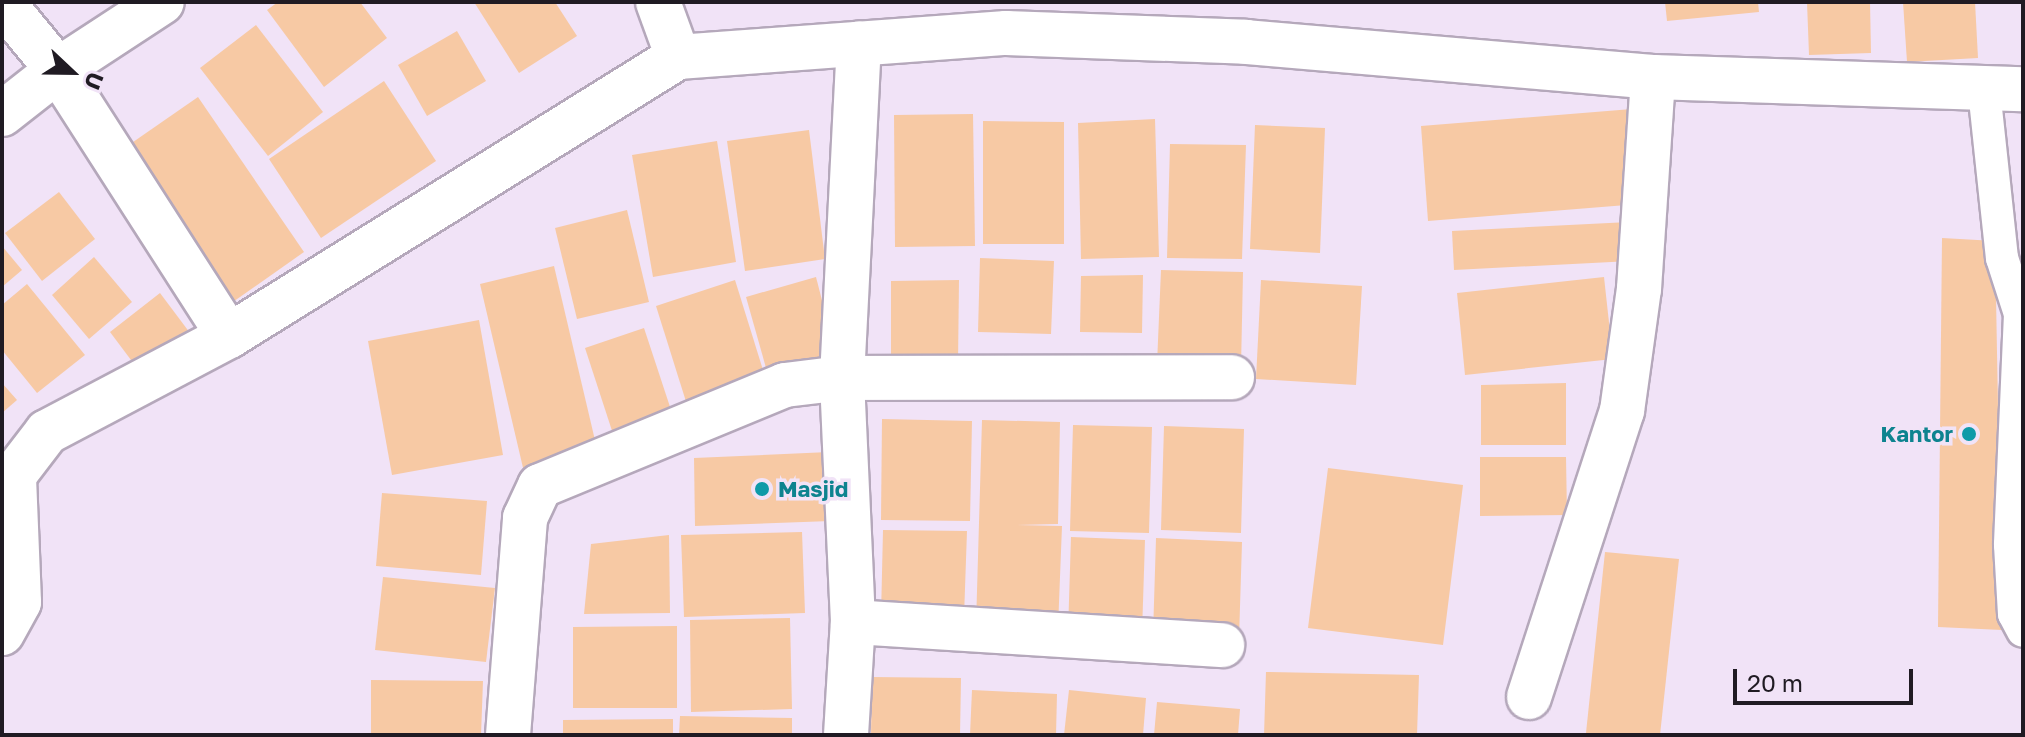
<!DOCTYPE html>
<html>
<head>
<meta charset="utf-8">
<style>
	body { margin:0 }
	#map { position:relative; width:2025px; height:737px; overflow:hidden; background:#f1e3f7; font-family:"Golos Text",sans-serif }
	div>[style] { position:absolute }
	.building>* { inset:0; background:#f7c9a4 }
	.roads { filter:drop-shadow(2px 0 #b5a8bb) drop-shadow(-2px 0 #b5a8bb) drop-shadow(0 2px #b5a8bb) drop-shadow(0 -2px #b5a8bb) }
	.lane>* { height:32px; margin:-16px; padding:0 16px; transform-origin:16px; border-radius:16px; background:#fff }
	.street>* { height:44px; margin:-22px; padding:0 22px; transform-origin:22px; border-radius:22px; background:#fff }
	.dots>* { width:22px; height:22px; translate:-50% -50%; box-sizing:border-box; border:4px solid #f1e3f7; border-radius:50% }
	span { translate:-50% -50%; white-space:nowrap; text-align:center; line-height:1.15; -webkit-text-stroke:7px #f1e3f7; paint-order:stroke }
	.culture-label { font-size:22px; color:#0d838f; font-weight:700 }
	.right { translate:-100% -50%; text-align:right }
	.left { translate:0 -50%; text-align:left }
	.frame { position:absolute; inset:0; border:4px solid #201b23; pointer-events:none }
	.north { position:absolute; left:32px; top:32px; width:80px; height:80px; -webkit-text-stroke:6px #f1e3f7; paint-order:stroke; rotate:112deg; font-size:22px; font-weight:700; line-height:32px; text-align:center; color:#201b23 }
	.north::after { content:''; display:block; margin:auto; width:28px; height:36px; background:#201b23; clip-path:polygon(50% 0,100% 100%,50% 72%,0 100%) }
	.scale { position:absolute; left:1733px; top:669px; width:180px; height:36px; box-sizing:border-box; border:4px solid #201b23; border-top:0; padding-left:10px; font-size:24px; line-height:28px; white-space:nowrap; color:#201b23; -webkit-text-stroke:6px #f1e3f7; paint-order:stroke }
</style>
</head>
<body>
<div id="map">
	<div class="building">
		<div style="clip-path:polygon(278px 2px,360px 2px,387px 38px,324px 87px,267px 10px)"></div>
		<div style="clip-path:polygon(474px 2px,555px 2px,577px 36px,519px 73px)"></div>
		<div style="clip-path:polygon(1665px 2px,1758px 2px,1759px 12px,1667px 21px)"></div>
		<div style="clip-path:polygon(1807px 2px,1870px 2px,1871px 53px,1809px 55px)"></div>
		<div style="clip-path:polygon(1903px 2px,1975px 2px,1978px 58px,1907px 62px)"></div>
		<div style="clip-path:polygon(256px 25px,323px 112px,268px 156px,200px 68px)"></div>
		<div style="clip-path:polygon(457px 31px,486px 81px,427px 116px,398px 65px)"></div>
		<div style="clip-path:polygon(384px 81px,436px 161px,321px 238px,269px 159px)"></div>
		<div style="clip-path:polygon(198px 97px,304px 252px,230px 304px,123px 149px)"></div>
		<div style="clip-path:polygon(1632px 109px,1639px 204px,1428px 221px,1421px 126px)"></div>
		<div style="clip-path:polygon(973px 114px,975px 246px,895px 247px,894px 115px)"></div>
		<div style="clip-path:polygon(1155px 119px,1159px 257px,1081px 259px,1078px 123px)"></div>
		<div style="clip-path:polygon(983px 121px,1064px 122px,1064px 244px,983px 244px)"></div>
		<div style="clip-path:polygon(1255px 125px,1325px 128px,1320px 253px,1250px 249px)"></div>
		<div style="clip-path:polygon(809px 130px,825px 259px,745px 271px,727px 141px)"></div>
		<div style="clip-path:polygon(717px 141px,736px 262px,653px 277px,632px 155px)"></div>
		<div style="clip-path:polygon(1170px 144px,1246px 145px,1242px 259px,1167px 258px)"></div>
		<div style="clip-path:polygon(59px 192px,95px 239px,42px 281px,5px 233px)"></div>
		<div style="clip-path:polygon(627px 210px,649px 302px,577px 319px,555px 228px)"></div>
		<div style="clip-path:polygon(1629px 222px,1631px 261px,1454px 270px,1452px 231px)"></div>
		<div style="clip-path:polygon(1942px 238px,1995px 241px,2002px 630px,1938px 627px)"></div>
		<div style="clip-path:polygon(2px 246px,22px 270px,2px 287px)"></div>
		<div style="clip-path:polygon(94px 257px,132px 302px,89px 339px,52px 295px)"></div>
		<div style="clip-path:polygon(980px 258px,1054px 261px,1051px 334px,978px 332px)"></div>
		<div style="clip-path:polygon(554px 266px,598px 453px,524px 472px,480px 284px)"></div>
		<div style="clip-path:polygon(1161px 270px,1243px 272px,1241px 367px,1157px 364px)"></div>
		<div style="clip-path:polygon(1143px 275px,1142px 333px,1080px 332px,1081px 276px)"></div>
		<div style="clip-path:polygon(816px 277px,836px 355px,768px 375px,746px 297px)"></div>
		<div style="clip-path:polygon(1604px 277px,1613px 359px,1465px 375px,1457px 293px)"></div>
		<div style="clip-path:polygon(735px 280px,767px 383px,688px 408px,656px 306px)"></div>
		<div style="clip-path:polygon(959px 280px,958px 363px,891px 363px,891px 281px)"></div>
		<div style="clip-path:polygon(1261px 280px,1362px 286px,1356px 385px,1256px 379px)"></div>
		<div style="clip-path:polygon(27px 284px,85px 355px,37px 393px,2px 350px,2px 305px)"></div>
		<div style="clip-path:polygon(160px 293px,190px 333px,140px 372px,110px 332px)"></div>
		<div style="clip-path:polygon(479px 320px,503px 455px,392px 475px,368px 341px)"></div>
		<div style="clip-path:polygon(644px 328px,675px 422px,616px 443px,585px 348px)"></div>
		<div style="clip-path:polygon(2px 383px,17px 400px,2px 413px)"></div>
		<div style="clip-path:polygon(1566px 383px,1566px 445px,1481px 445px,1481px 385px)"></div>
		<div style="clip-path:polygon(882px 419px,972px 421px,970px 521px,881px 520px)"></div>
		<div style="clip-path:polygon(982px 420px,1060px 422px,1058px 524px,1017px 525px,1062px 526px,1058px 628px,976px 625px)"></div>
		<div style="clip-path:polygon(1073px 425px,1152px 427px,1149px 533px,1070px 531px)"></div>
		<div style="clip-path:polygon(1164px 426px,1244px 429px,1241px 533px,1161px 530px)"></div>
		<div style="clip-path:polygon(829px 452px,831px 521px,695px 526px,694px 458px)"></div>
		<div style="clip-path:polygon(1480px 457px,1566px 457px,1567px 515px,1480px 516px)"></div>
		<div style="clip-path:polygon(1328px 468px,1463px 485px,1443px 645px,1308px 628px)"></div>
		<div style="clip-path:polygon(382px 493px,487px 501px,481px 575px,376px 566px)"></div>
		<div style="clip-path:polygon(883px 530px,967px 531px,964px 617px,881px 616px)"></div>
		<div style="clip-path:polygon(802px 532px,805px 613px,684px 617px,681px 535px)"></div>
		<div style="clip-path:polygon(669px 535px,670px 613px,584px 614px,591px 544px)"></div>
		<div style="clip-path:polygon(1071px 537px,1145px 540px,1142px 633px,1068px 632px)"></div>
		<div style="clip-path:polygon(1156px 538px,1242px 542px,1239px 638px,1153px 634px)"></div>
		<div style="clip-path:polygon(1605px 552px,1679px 559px,1660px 735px,1586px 733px)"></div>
		<div style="clip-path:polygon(383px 577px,495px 588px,486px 662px,375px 650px)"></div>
		<div style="clip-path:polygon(790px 618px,792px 709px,691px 712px,690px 620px)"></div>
		<div style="clip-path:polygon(677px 626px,677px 708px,573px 708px,573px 627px)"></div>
		<div style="clip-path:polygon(1266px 672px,1419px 675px,1417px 735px,1264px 735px)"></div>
		<div style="clip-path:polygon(872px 677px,961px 678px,960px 735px,871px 735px)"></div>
		<div style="clip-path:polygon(371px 680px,483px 681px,481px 735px,371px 735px)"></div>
		<div style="clip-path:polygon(972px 690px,1057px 694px,1056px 735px,970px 735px)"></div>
		<div style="clip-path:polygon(1069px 690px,1146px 698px,1143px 735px,1064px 735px)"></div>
		<div style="clip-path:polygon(1157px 702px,1240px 709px,1238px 735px,1154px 735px)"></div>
		<div style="clip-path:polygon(680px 716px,792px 718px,792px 735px,679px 735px)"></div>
		<div style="clip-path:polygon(673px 719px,673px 735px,563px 735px,563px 720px)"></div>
	</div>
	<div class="roads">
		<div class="lane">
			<div style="left:1984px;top:90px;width:169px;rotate:83.9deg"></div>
			<div style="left:2002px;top:258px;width:59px;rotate:72.2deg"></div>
			<div style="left:2020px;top:314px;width:231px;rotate:92.5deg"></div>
			<div style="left:2010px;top:545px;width:69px;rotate:86.7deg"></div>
			<div style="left:2014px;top:614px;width:19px;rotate:62deg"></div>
		</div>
		<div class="street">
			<div style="left:2px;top:2px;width:88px;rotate:50.5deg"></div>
			<div style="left:58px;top:70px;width:316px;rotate:57.3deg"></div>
			<div style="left:658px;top:2px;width:59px;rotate:70deg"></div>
			<div style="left:2px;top:114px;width:71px;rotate:-38.2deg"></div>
			<div style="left:58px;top:70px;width:124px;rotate:-33.2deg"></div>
			<div style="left:853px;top:622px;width:370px;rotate:3.6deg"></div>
			<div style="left:2px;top:633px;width:35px;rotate:-61deg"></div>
			<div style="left:19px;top:602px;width:127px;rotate:-92.3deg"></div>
			<div style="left:14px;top:475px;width:54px;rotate:-52.5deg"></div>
			<div style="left:47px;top:432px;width:206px;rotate:-27.8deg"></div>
			<div style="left:229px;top:336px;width:529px;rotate:-31.86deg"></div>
			<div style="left:678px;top:57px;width:329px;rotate:-4.2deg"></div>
			<div style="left:1006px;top:33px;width:240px;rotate:2.1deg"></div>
			<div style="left:1246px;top:42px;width:409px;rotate:4.9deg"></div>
			<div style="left:1653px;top:77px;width:370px;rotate:1.9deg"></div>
			<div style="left:1529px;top:697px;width:301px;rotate:-72deg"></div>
			<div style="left:1622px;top:411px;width:123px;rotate:-82.1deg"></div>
			<div style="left:1639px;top:289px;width:212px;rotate:-86.2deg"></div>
			<div style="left:508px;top:735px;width:218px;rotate:-85.5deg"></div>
			<div style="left:525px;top:518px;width:35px;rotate:-65deg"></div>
			<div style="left:540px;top:486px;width:265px;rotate:-22.4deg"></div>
			<div style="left:785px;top:385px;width:57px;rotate:-7deg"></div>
			<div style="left:842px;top:378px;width:390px;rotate:-0.1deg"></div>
			<div style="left:846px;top:735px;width:113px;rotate:-86.5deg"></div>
			<div style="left:853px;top:622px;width:244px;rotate:-92.6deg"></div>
			<div style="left:842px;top:378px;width:335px;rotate:-87.1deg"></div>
		</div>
	</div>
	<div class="dots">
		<div style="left:1969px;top:434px;background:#0f9aa8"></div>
		<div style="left:762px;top:489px;background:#0f9aa8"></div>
	</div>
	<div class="culture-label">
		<span class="right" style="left:1953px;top:434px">Kantor</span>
		<span class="left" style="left:778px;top:489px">Masjid</span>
	</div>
	<div class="frame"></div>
	<div class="north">U</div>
	<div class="scale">20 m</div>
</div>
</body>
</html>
